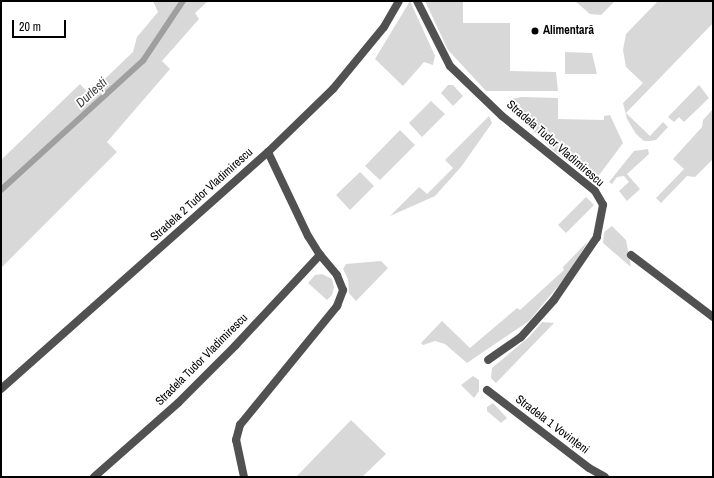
<!DOCTYPE html>
<html>
<head>
<meta charset="utf-8">
<style>
	body { margin:0 }
	#map { position:relative; width:714px; height:478px; overflow:hidden; background:#fff; font-family:"Archivo Narrow",sans-serif }
	div>[style] { position:absolute }
	.green>* { inset:0; background:#d8d8d8 }
	.stream>* { height:5.5px; margin:-2.75px; padding:0 2.75px; transform-origin:2.75px; border-radius:2.75px; background:#9f9f9f }
	.lane>* { height:8px; margin:-4px; padding:0 4px; transform-origin:4px; border-radius:4px; background:#515151 }
	.street>* { height:8px; margin:-4px; padding:0 4px; transform-origin:4px; border-radius:4px; background:#515151 }
	.dots>* { width:11px; height:11px; translate:-50% -50%; box-sizing:border-box; border:2px solid #fff; border-radius:50% }
	span { translate:-50% -50%; white-space:nowrap; text-align:center; line-height:1.15; -webkit-text-stroke:3.5px #fff; paint-order:stroke }
	.poi-label { font-size:12px; color:#000; font-weight:700 }
	.left { translate:0 -50%; text-align:left }
	.street-label { font-size:12px; color:#000 }
	.water-label { font-size:13px; color:#404040; font-style:italic }
	.frame { position:absolute; inset:0; border:2px solid #000; pointer-events:none }
	.scale { position:absolute; left:12px; top:20px; width:54px; height:18px; box-sizing:border-box; border:2px solid #000; border-top:0; padding-left:5px; font-size:12px; line-height:14px; white-space:nowrap; color:#000; -webkit-text-stroke:3px #fff; paint-order:stroke }
</style>
</head>
<body>
<div id="map">
	<div class="green">
		<div style="clip-path:polygon(153px 1px,208px 1px,195px 13px,199px 19px,162px 61px,170px 69px,107px 142px,117px 152px,1px 268px,1px 160px,80px 84px,89px 94px,133px 52px,137px 37px,158px 12px)"></div>
		<div style="clip-path:polygon(410px 1px,435px 56px,433px 65px,424px 62px,403px 86px,375px 59px)"></div>
		<div style="clip-path:polygon(425px 1px,463px 1px,463px 23px,510px 23px,510px 71px,556px 72px,558px 91px,486px 91px,448px 50px)"></div>
		<div style="clip-path:polygon(575px 1px,615px 1px,601px 15px,590px 14px)"></div>
		<div style="clip-path:polygon(658px 1px,713px 1px,713px 23px,626px 113px,650px 136px,663px 122px,668px 127px,656px 140px,650px 141px,644px 141px,636px 134px,627px 119px,623px 103px,643px 83px,626px 67px,623px 50px,626px 34px)"></div>
		<div style="clip-path:polygon(565px 52px,592px 53px,597px 74px,565px 74px)"></div>
		<div style="clip-path:polygon(448px 85px,453px 85px,463px 96px,453px 106px,441px 93px)"></div>
		<div style="clip-path:polygon(699px 85px,709px 98px,684px 122px,679px 117px,674px 122px,668px 117px)"></div>
		<div style="clip-path:polygon(521px 97px,558px 98px,558px 119px,604px 120px,604px 116px,610px 115px,623px 143px,597px 178px,588px 176px,555px 152px,510px 109px,512px 99px)"></div>
		<div style="clip-path:polygon(431px 101px,445px 114px,422px 137px,409px 123px)"></div>
		<div style="clip-path:polygon(713px 109px,713px 159px,695px 177px,687px 176px,661px 203px,656px 198px,684px 169px,673px 159px,702px 127px,703px 120px)"></div>
		<div style="clip-path:polygon(489px 116px,492px 123px,461px 167px,435px 196px,390px 216px,419px 187px,427px 194px,453px 168px,445px 160px)"></div>
		<div style="clip-path:polygon(400px 130px,415px 145px,380px 180px,365px 166px)"></div>
		<div style="clip-path:polygon(648px 149px,649px 154px,627px 174px,640px 189px,627px 201px,619px 191px,629px 182px,624px 176px,617px 177px,612px 184px,609px 182px,634px 151px)"></div>
		<div style="clip-path:polygon(360px 172px,374px 186px,350px 210px,336px 195px)"></div>
		<div style="clip-path:polygon(586px 197px,594px 205px,566px 233px,558px 225px)"></div>
		<div style="clip-path:polygon(612px 226px,626px 240px,631px 267px,603px 243px,604px 232px)"></div>
		<div style="clip-path:polygon(588px 241px,569px 273px,529px 321px,467px 363px,445px 344px,435px 341px,423px 345px,421px 343px,442px 321px,470px 348px,517px 308px,520px 310px,564px 270px,563px 267px)"></div>
		<div style="clip-path:polygon(381px 261px,388px 268px,356px 301px,349px 293px,348px 279px,343px 269px,346px 264px)"></div>
		<div style="clip-path:polygon(322px 274px,332px 279px,334px 287px,332px 295px,327px 300px,308px 283px,315px 275px)"></div>
		<div style="clip-path:polygon(542px 322px,554px 323px,496px 383px,491px 378px,492px 368px,529px 337px)"></div>
		<div style="clip-path:polygon(473px 376px,479px 380px,479px 391px,474px 398px,461px 385px)"></div>
		<div style="clip-path:polygon(493px 403px,507px 418px,501px 423px,487px 411px,487px 407px)"></div>
		<div style="clip-path:polygon(351px 420px,386px 454px,362px 477px,296px 477px)"></div>
	</div>
	<div class="stream">
		<div style="left:1px;top:190px;width:192px;rotate:-42.3deg"></div>
		<div style="left:143px;top:61px;width:72px;rotate:-56.3deg"></div>
	</div>
	<div class="lane">
		<div style="left:417px;top:1px;width:73px;rotate:63.1deg"></div>
		<div style="left:450px;top:66px;width:72px;rotate:43.9deg"></div>
		<div style="left:502px;top:116px;width:119px;rotate:38.9deg"></div>
		<div style="left:595px;top:191px;width:16px;rotate:60deg"></div>
		<div style="left:603px;top:205px;width:33px;rotate:101deg"></div>
		<div style="left:597px;top:237px;width:76px;rotate:124.3deg"></div>
		<div style="left:554px;top:300px;width:50px;rotate:131.7deg"></div>
		<div style="left:521px;top:337px;width:40px;rotate:145.1deg"></div>
	</div>
	<div class="street">
		<div style="left:631px;top:255px;width:103px;rotate:37.1deg"></div>
		<div style="left:1px;top:389px;width:357px;rotate:-41.6deg"></div>
		<div style="left:268px;top:152px;width:91px;rotate:-44.1deg"></div>
		<div style="left:333px;top:89px;width:80px;rotate:-50.6deg"></div>
		<div style="left:384px;top:27px;width:30px;rotate:-60deg"></div>
		<div style="left:487px;top:390px;width:128px;rotate:37.4deg"></div>
		<div style="left:589px;top:468px;width:18px;rotate:29deg"></div>
		<div style="left:94px;top:477px;width:112px;rotate:-41.4deg"></div>
		<div style="left:178px;top:403px;width:81px;rotate:-45deg"></div>
		<div style="left:235px;top:346px;width:125px;rotate:-47deg"></div>
		<div style="left:244px;top:477px;width:38px;rotate:-102deg"></div>
		<div style="left:236px;top:440px;width:16px;rotate:-75deg"></div>
		<div style="left:240px;top:425px;width:154px;rotate:-50.8deg"></div>
		<div style="left:337px;top:306px;width:17px;rotate:-69deg"></div>
		<div style="left:343px;top:290px;width:16px;rotate:-112deg"></div>
		<div style="left:337px;top:275px;width:26px;rotate:-130deg"></div>
		<div style="left:320px;top:255px;width:22px;rotate:-122deg"></div>
		<div style="left:308px;top:236px;width:93px;rotate:-115.5deg"></div>
	</div>
	<div class="dots">
		<div style="left:535px;top:31px;background:#000"></div>
	</div>
	<div class="poi-label">
		<span class="left" style="left:543px;top:31px">Alimentară</span>
	</div>
	<div class="street-label">
		<span style="left:555px;top:144px;rotate:41deg">Stradela Tudor Vladimirescu</span>
		<span style="left:202px;top:195px;rotate:-42deg">Stradela 2 Tudor Vladimirescu</span>
		<span style="left:202px;top:360px;rotate:-45deg">Stradela Tudor Vladimirescu</span>
		<span style="left:552px;top:425px;rotate:37deg">Stradela 1 Vovințeni</span>
	</div>
	<div class="water-label">
		<span style="left:92px;top:93px;rotate:-42deg">Durlești</span>
	</div>
	<div class="frame"></div>
	<div class="scale">20 m</div>
</div>
</body>
</html>
